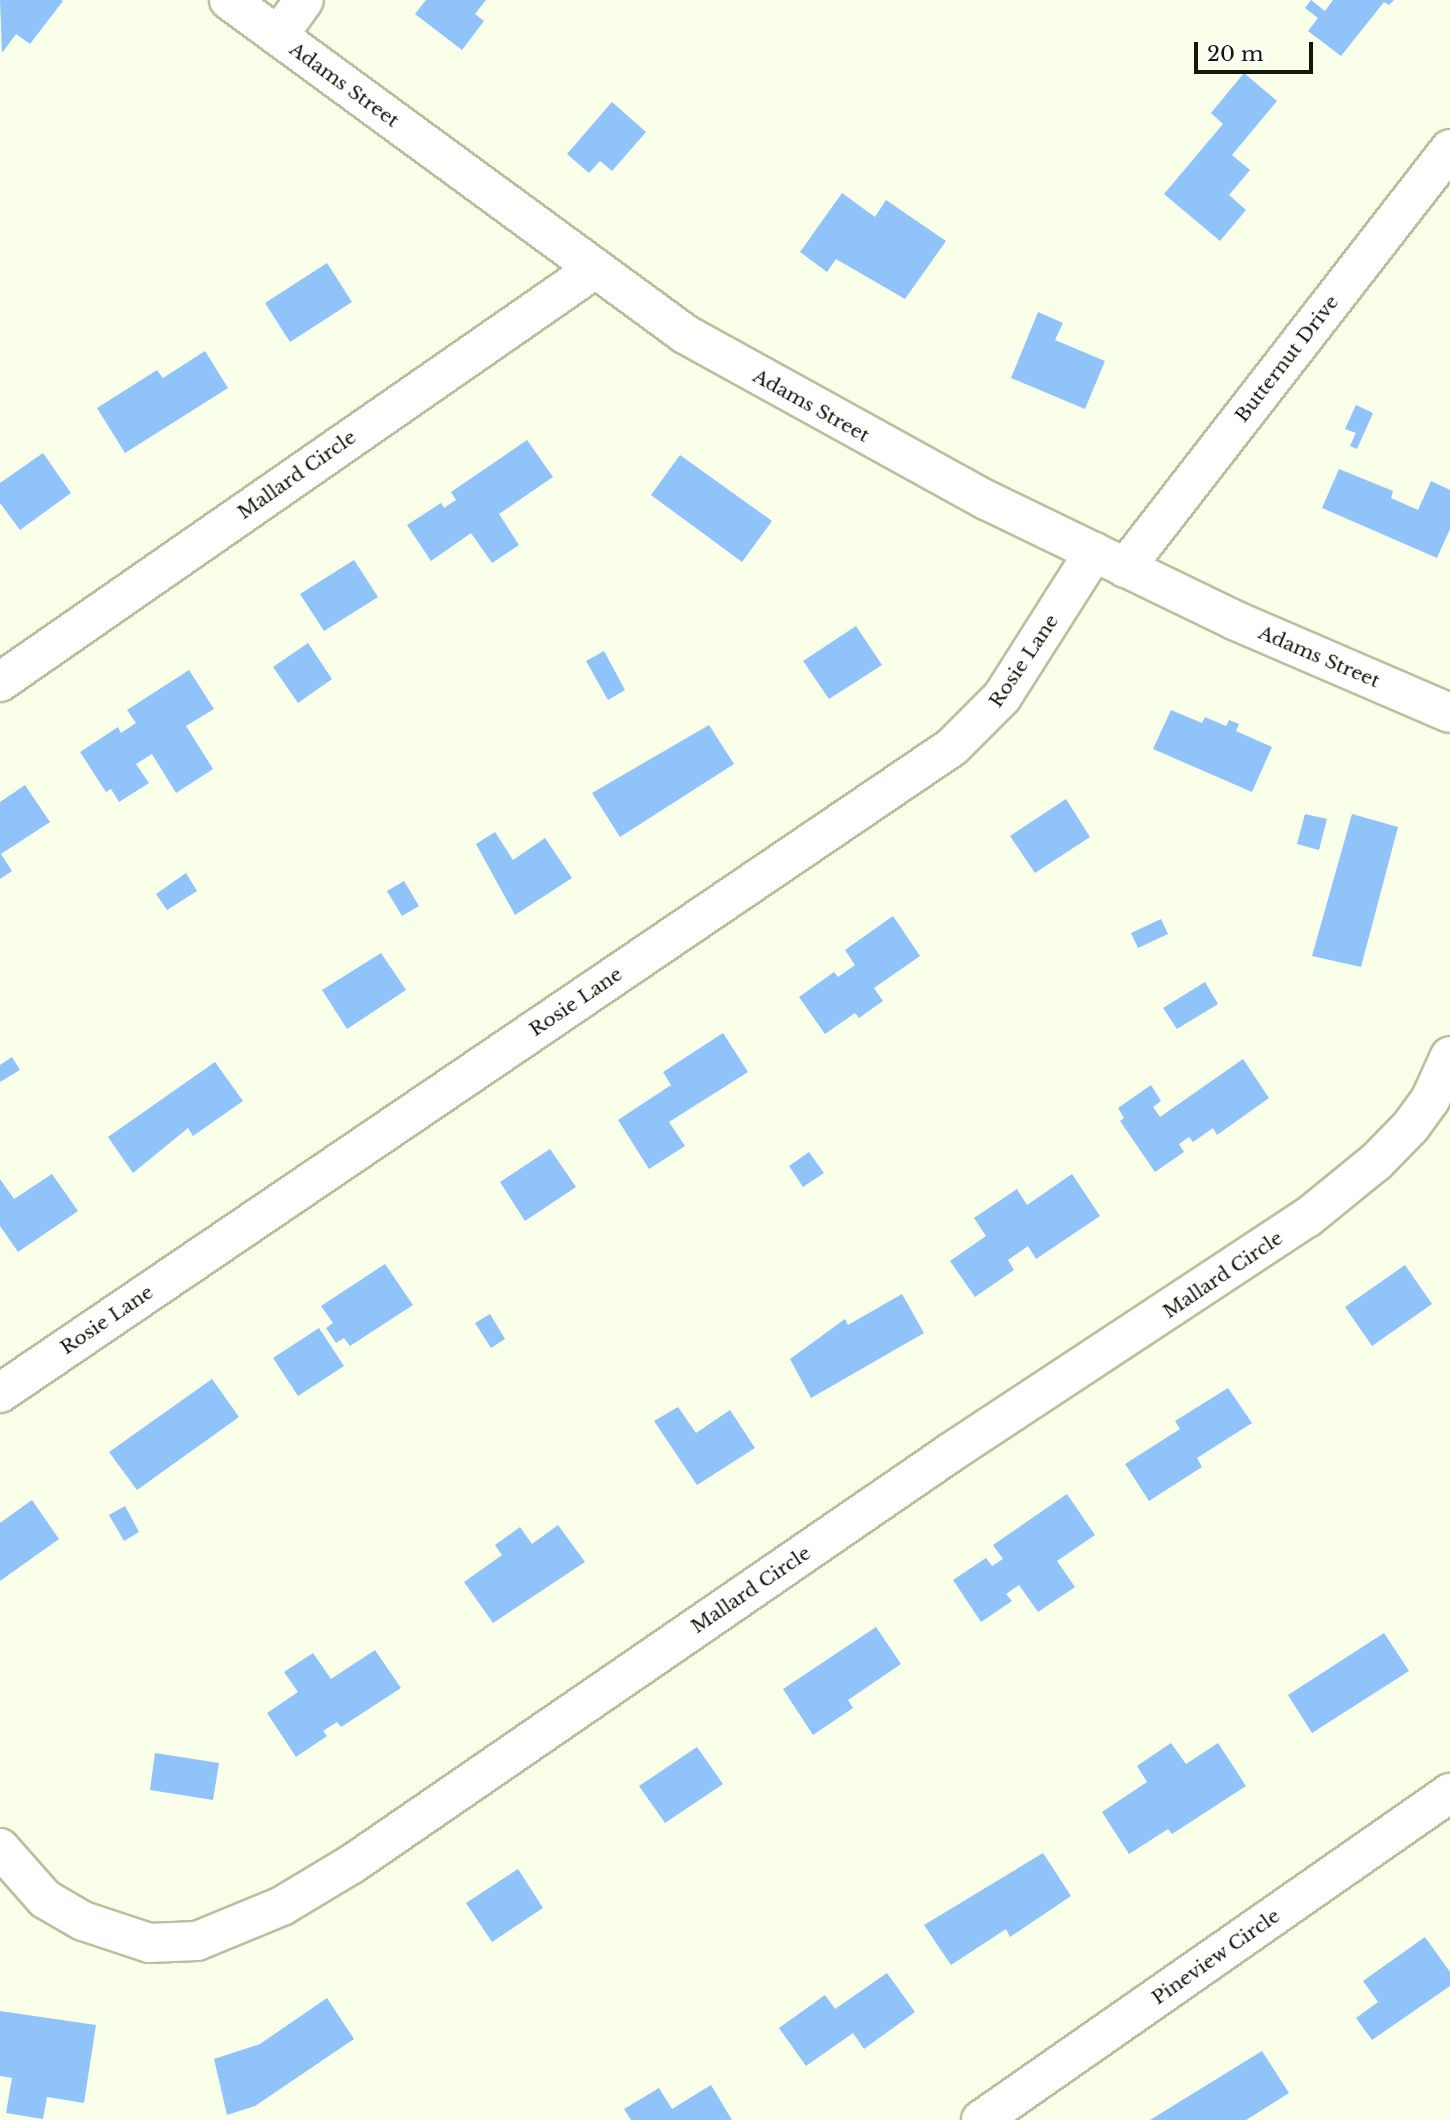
<!DOCTYPE html>
<html>
<head>
<meta charset="utf-8">
<style>
	body { margin:0 }
	#map { position:relative; width:1450px; height:2120px; overflow:hidden; background:#f9ffe9; font-family:"Libre Baskerville",serif }
	div>[style] { position:absolute }
	.building>* { inset:0; background:#90c3fa }
	.roads { filter:drop-shadow(2px 0 #b8c19e) drop-shadow(-2px 0 #b8c19e) drop-shadow(0 2px #b8c19e) drop-shadow(0 -2px #b8c19e) }
	.minor>* { height:38px; margin:-19px; padding:0 19px; transform-origin:19px; border-radius:19px; background:#fff }
	.tertiary>* { height:38px; margin:-19px; padding:0 19px; transform-origin:19px; border-radius:19px; background:#fff }
	span { translate:-50% -50%; white-space:nowrap; text-align:center; line-height:1.15; -webkit-text-stroke:5px #fff; paint-order:stroke }
	.street-label { font-size:19px; color:#131609 }
	.scale { position:absolute; left:1194px; top:42px; width:119px; height:32px; box-sizing:border-box; border:4px solid #131609; border-top:0; padding-left:9px; font-size:21px; line-height:24px; white-space:nowrap; color:#131609; -webkit-text-stroke:5px #fff; paint-order:stroke }
</style>
</head>
<body>
<div id="map">
	<div class="building">
		<div style="clip-path:polygon(0 0,61px 0,63px 1px,30px 44px,16px 34px,2px 53px)"></div>
		<div style="clip-path:polygon(426px 0,486px 0,475px 14px,484px 21px,462px 50px,415px 14px)"></div>
		<div style="clip-path:polygon(1311px 0,1325px 11px,1333px 0,1394px 0,1389px 5px,1384px 2px,1341px 56px,1308px 31px,1318px 18px,1305px 8px)"></div>
		<div style="clip-path:polygon(1244px 73px,1277px 101px,1232px 155px,1250px 170px,1229px 195px,1246px 210px,1220px 241px,1164px 194px,1223px 124px,1211px 113px)"></div>
		<div style="clip-path:polygon(612px 102px,646px 132px,612px 171px,600px 161px,589px 173px,567px 154px)"></div>
		<div style="clip-path:polygon(842px 193px,875px 217px,886px 200px,946px 241px,905px 299px,836px 259px,827px 272px,800px 252px)"></div>
		<div style="clip-path:polygon(327px 263px,352px 302px,290px 342px,265px 303px)"></div>
		<div style="clip-path:polygon(1038px 312px,1063px 323px,1055px 340px,1105px 361px,1085px 409px,1011px 378px)"></div>
		<div style="clip-path:polygon(205px 351px,228px 388px,125px 453px,97px 408px,157px 370px,163px 378px)"></div>
		<div style="clip-path:polygon(1356px 405px,1373px 413px,1357px 449px,1350px 446px,1356px 433px,1345px 429px)"></div>
		<div style="clip-path:polygon(527px 440px,553px 477px,499px 514px,519px 545px,492px 563px,471px 533px,431px 561px,407px 525px,441px 503px,444px 508px,456px 500px,451px 492px)"></div>
		<div style="clip-path:polygon(43px 453px,71px 493px,20px 530px,0 503px,0 483px)"></div>
		<div style="clip-path:polygon(680px 455px,772px 521px,742px 562px,651px 495px)"></div>
		<div style="clip-path:polygon(1339px 469px,1393px 491px,1391px 498px,1418px 510px,1431px 481px,1450px 490px,1450px 529px,1437px 558px,1322px 508px)"></div>
		<div style="clip-path:polygon(354px 560px,378px 597px,324px 631px,300px 594px)"></div>
		<div style="clip-path:polygon(856px 626px,882px 665px,829px 699px,803px 661px)"></div>
		<div style="clip-path:polygon(308px 643px,332px 679px,298px 703px,273px 667px)"></div>
		<div style="clip-path:polygon(604px 651px,625px 690px,608px 700px,586px 661px)"></div>
		<div style="clip-path:polygon(189px 670px,214px 709px,186px 726px,213px 769px,176px 793px,152px 754px,136px 764px,149px 783px,119px 802px,111px 789px,106px 792px,80px 752px,118px 727px,121px 733px,136px 723px,127px 710px)"></div>
		<div style="clip-path:polygon(1171px 710px,1202px 723px,1205px 717px,1226px 726px,1229px 720px,1239px 724px,1236px 731px,1272px 747px,1252px 792px,1153px 749px)"></div>
		<div style="clip-path:polygon(709px 725px,734px 764px,620px 837px,592px 793px)"></div>
		<div style="clip-path:polygon(25px 785px,50px 822px,1px 854px,12px 871px,0 879px,0 802px)"></div>
		<div style="clip-path:polygon(1066px 799px,1090px 837px,1035px 873px,1010px 836px)"></div>
		<div style="clip-path:polygon(1305px 814px,1327px 819px,1319px 850px,1297px 844px)"></div>
		<div style="clip-path:polygon(1352px 814px,1398px 827px,1361px 967px,1312px 956px)"></div>
		<div style="clip-path:polygon(495px 832px,513px 860px,545px 838px,572px 878px,515px 915px,476px 844px)"></div>
		<div style="clip-path:polygon(186px 873px,197px 891px,167px 910px,156px 894px)"></div>
		<div style="clip-path:polygon(404px 881px,419px 906px,402px 916px,387px 891px)"></div>
		<div style="clip-path:polygon(893px 916px,920px 956px,874px 988px,883px 1001px,859px 1018px,855px 1013px,825px 1034px,799px 997px,834px 972px,838px 977px,855px 965px,845px 950px)"></div>
		<div style="clip-path:polygon(1161px 919px,1168px 934px,1138px 948px,1131px 933px)"></div>
		<div style="clip-path:polygon(381px 953px,406px 990px,347px 1029px,322px 990px)"></div>
		<div style="clip-path:polygon(1205px 982px,1218px 1004px,1177px 1029px,1163px 1008px)"></div>
		<div style="clip-path:polygon(723px 1033px,748px 1072px,669px 1122px,685px 1146px,649px 1169px,618px 1120px,671px 1085px,663px 1072px)"></div>
		<div style="clip-path:polygon(12px 1057px,20px 1070px,0 1082px,0 1065px)"></div>
		<div style="clip-path:polygon(1243px 1059px,1269px 1098px,1217px 1135px,1213px 1128px,1193px 1142px,1189px 1137px,1179px 1144px,1184px 1152px,1155px 1172px,1120px 1121px,1124px 1118px,1118px 1108px,1151px 1085px,1161px 1101px,1153px 1107px,1160px 1117px)"></div>
		<div style="clip-path:polygon(215px 1062px,243px 1101px,193px 1136px,188px 1128px,133px 1173px,108px 1137px)"></div>
		<div style="clip-path:polygon(550px 1149px,576px 1187px,525px 1221px,500px 1182px)"></div>
		<div style="clip-path:polygon(809px 1152px,824px 1173px,803px 1187px,789px 1166px)"></div>
		<div style="clip-path:polygon(52px 1174px,78px 1211px,18px 1252px,0 1226px,0 1179px,14px 1199px)"></div>
		<div style="clip-path:polygon(1072px 1174px,1100px 1216px,1036px 1259px,1028px 1246px,1008px 1260px,1014px 1270px,975px 1297px,950px 1261px,986px 1236px,974px 1218px,1017px 1189px,1027px 1205px)"></div>
		<div style="clip-path:polygon(385px 1264px,413px 1305px,350px 1346px,344px 1338px,336px 1343px,326px 1328px,333px 1323px,321px 1306px)"></div>
		<div style="clip-path:polygon(1405px 1265px,1432px 1304px,1372px 1346px,1345px 1307px)"></div>
		<div style="clip-path:polygon(902px 1294px,924px 1333px,811px 1398px,790px 1359px,845px 1319px,848px 1325px)"></div>
		<div style="clip-path:polygon(490px 1314px,505px 1339px,491px 1348px,475px 1323px)"></div>
		<div style="clip-path:polygon(319px 1328px,344px 1366px,298px 1396px,273px 1358px)"></div>
		<div style="clip-path:polygon(212px 1379px,239px 1417px,137px 1490px,109px 1452px)"></div>
		<div style="clip-path:polygon(1228px 1388px,1252px 1423px,1197px 1458px,1202px 1467px,1149px 1501px,1125px 1464px,1180px 1429px,1175px 1421px)"></div>
		<div style="clip-path:polygon(678px 1407px,696px 1433px,730px 1410px,755px 1448px,697px 1485px,654px 1421px)"></div>
		<div style="clip-path:polygon(1067px 1494px,1095px 1535px,1057px 1561px,1075px 1587px,1038px 1612px,1019px 1585px,1006px 1594px,1012px 1601px,981px 1622px,953px 1580px,986px 1558px,992px 1566px,1003px 1559px,993px 1545px)"></div>
		<div style="clip-path:polygon(32px 1500px,59px 1539px,0 1581px,0 1523px)"></div>
		<div style="clip-path:polygon(125px 1506px,139px 1532px,124px 1541px,109px 1515px)"></div>
		<div style="clip-path:polygon(558px 1525px,585px 1562px,493px 1623px,464px 1582px,502px 1555px,495px 1545px,520px 1527px,532px 1544px)"></div>
		<div style="clip-path:polygon(876px 1627px,901px 1664px,848px 1700px,853px 1708px,813px 1735px,783px 1689px)"></div>
		<div style="clip-path:polygon(1384px 1633px,1409px 1671px,1312px 1733px,1288px 1695px)"></div>
		<div style="clip-path:polygon(375px 1650px,401px 1688px,341px 1727px,337px 1722px,323px 1731px,327px 1736px,296px 1757px,267px 1713px,298px 1692px,284px 1672px,313px 1653px,331px 1679px)"></div>
		<div style="clip-path:polygon(1171px 1743px,1186px 1764px,1218px 1743px,1246px 1786px,1172px 1834px,1168px 1829px,1129px 1854px,1102px 1812px,1147px 1782px,1137px 1766px)"></div>
		<div style="clip-path:polygon(697px 1747px,723px 1784px,665px 1823px,639px 1786px)"></div>
		<div style="clip-path:polygon(155px 1753px,219px 1763px,213px 1800px,150px 1790px)"></div>
		<div style="clip-path:polygon(1043px 1853px,1071px 1896px,1010px 1937px,1006px 1929px,951px 1965px,924px 1925px)"></div>
		<div style="clip-path:polygon(518px 1869px,543px 1908px,492px 1942px,466px 1903px)"></div>
		<div style="clip-path:polygon(1425px 1937px,1450px 1972px,1450px 1986px,1372px 2040px,1356px 2018px,1378px 2002px,1363px 1981px)"></div>
		<div style="clip-path:polygon(887px 1973px,915px 2012px,864px 2049px,853px 2033px,806px 2066px,779px 2028px,825px 1995px,835px 2009px)"></div>
		<div style="clip-path:polygon(327px 1998px,354px 2039px,255px 2106px,227px 2115px,214px 2059px,260px 2044px)"></div>
		<div style="clip-path:polygon(0 2011px,96px 2025px,84px 2103px,47px 2097px,43px 2119px,6px 2113px,12px 2078px,0 2076px)"></div>
		<div style="clip-path:polygon(1262px 2051px,1289px 2093px,1246px 2120px,1150px 2120px)"></div>
		<div style="clip-path:polygon(711px 2085px,732px 2120px,631px 2120px,624px 2109px,659px 2088px,672px 2109px)"></div>
	</div>
	<div class="roads">
		<div class="minor">
			<div style="left:278px;top:36px;width:44px;rotate:-54.2deg"></div>
			<div style="left:1125px;top:568px;width:530px;rotate:-52.2deg"></div>
			<div style="left:0;top:682px;width:724px;rotate:-34.77deg"></div>
			<div style="left:0;top:1393px;width:1150px;rotate:-34.16deg"></div>
			<div style="left:952px;top:747px;width:71px;rotate:-45deg"></div>
			<div style="left:1002px;top:697px;width:172px;rotate:-57.6deg"></div>
			<div style="left:0;top:1848px;width:68px;rotate:48.6deg"></div>
			<div style="left:45px;top:1899px;width:44px;rotate:30.1deg"></div>
			<div style="left:83px;top:1921px;width:70px;rotate:18.4deg"></div>
			<div style="left:149px;top:1943px;width:48px;rotate:-2.4deg"></div>
			<div style="left:197px;top:1941px;width:92px;rotate:-22.4deg"></div>
			<div style="left:282px;top:1906px;width:82px;rotate:-31deg"></div>
			<div style="left:352px;top:1864px;width:726px;rotate:-34.5deg"></div>
			<div style="left:950px;top:1453px;width:427px;rotate:-33.4deg"></div>
			<div style="left:1307px;top:1218px;width:89px;rotate:-39.1deg"></div>
			<div style="left:1376px;top:1162px;width:50px;rotate:-45.8deg"></div>
			<div style="left:1411px;top:1126px;width:32px;rotate:-54deg"></div>
			<div style="left:1430px;top:1100px;width:48px;rotate:-65.6deg"></div>
			<div style="left:981px;top:2120px;width:572px;rotate:-34.89deg"></div>
		</div>
		<div class="tertiary">
			<div style="left:229px;top:0;width:565px;rotate:36.22deg"></div>
			<div style="left:685px;top:334px;width:344px;rotate:28.9deg"></div>
			<div style="left:986px;top:500px;width:276px;rotate:25.8deg"></div>
			<div style="left:1234px;top:620px;width:235px;rotate:23.3deg"></div>
		</div>
	</div>
	<div class="street-label">
		<span style="left:344px;top:85px;rotate:36deg">Adams Street</span>
		<span style="left:1287px;top:359px;rotate:-52deg">Butternut Drive</span>
		<span style="left:811px;top:406px;rotate:29deg">Adams Street</span>
		<span style="left:297px;top:475px;rotate:-35deg">Mallard Circle</span>
		<span style="left:1319px;top:657px;rotate:23deg">Adams Street</span>
		<span style="left:1024px;top:661px;rotate:-56deg">Rosie Lane</span>
		<span style="left:576px;top:1002px;rotate:-34deg">Rosie Lane</span>
		<span style="left:1223px;top:1275px;rotate:-34deg">Mallard Circle</span>
		<span style="left:107px;top:1320px;rotate:-34deg">Rosie Lane</span>
		<span style="left:751px;top:1590px;rotate:-34deg">Mallard Circle</span>
		<span style="left:1216px;top:1957px;rotate:-35deg">Pineview Circle</span>
	</div>
	<div class="scale">20 m</div>
</div>
</body>
</html>
